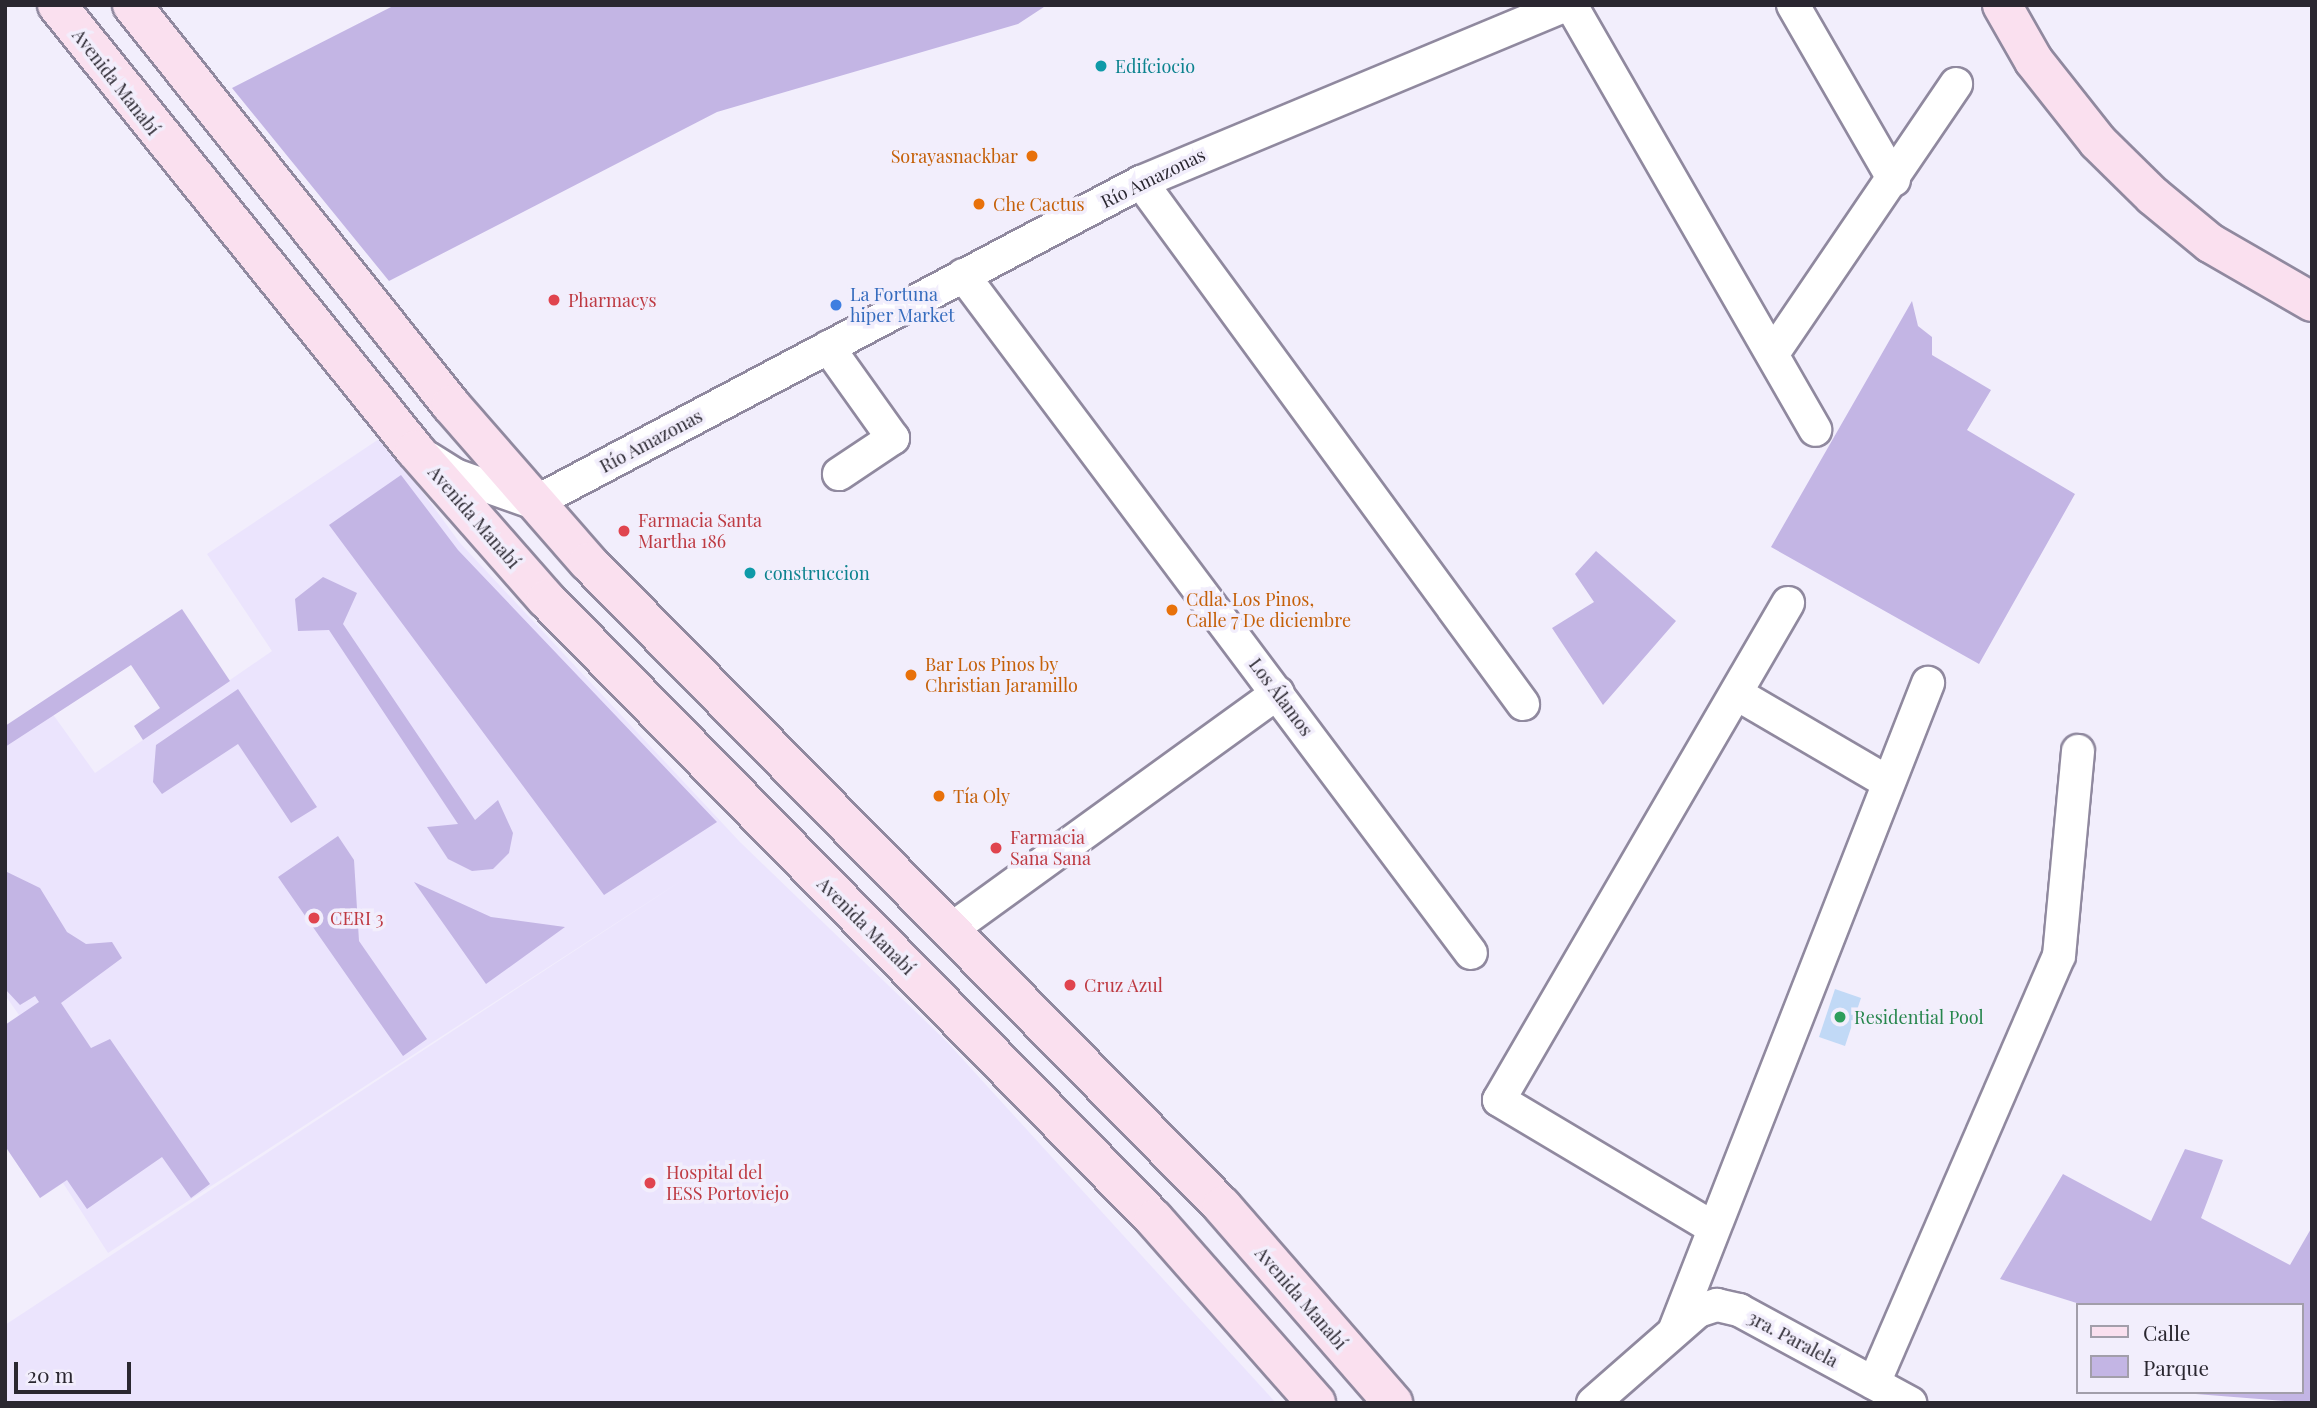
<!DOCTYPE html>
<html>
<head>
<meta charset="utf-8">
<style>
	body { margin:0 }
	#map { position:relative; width:2317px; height:1408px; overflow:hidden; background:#f2eefc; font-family:"Playfair Display",serif }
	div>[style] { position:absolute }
	.built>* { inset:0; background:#ebe4fd }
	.green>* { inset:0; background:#c3b5e4 }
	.water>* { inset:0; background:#c1d9f6 }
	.roads { filter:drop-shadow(2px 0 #90899f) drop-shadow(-2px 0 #90899f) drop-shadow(0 2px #90899f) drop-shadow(0 -2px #90899f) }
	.street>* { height:32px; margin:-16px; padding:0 16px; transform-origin:16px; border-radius:16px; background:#fff }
	.secondary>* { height:38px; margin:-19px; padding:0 19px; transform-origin:19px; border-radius:19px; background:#fae0ef }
	.dots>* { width:19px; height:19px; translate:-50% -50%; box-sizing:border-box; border:4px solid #f2eefc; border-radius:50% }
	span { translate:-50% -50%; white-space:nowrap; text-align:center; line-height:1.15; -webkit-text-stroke:7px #f2eefc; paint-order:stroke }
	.culture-label { font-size:18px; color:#0d838f }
	.left { translate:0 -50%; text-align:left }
	.street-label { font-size:18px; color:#2a2730 }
	.food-label { font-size:18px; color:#c56008 }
	.right { translate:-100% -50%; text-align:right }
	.shop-label { font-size:18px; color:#366cbe }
	.health-label { font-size:18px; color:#be3a42 }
	.leisure-label { font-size:18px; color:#27864d }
	.frame { position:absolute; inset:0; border:7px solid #2a2730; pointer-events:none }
	.legend { position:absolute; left:2076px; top:1303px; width:228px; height:91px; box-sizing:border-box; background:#f2eefc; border:2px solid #a29eaa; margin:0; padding:9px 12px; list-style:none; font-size:21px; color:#2a2730 }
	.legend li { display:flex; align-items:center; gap:14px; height:35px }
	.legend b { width:35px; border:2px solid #a29eaa }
	.scale { position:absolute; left:14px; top:1362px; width:117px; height:32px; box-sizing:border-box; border:4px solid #2a2730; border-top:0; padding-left:9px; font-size:21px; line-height:24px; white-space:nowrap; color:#2a2730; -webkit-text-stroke:5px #f2eefc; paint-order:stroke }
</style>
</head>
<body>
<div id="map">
	<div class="built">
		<div style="clip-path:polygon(382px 437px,460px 543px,740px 842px,947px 1042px,1276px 1403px,5px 1403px,5px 1325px,687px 877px,108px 1253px,63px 1183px,40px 1198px,5px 1146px,5px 1025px,19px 1015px,5px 995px,5px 735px,47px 706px,95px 773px,272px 651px,207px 554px)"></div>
	</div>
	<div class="green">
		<div style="clip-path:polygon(395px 5px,1047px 5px,1018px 24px,717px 112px,389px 281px,232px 88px)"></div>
		<div style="clip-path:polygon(1912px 301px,1918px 326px,1932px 337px,1932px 355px,1991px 390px,1967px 430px,2075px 494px,1979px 664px,1771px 547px)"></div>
		<div style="clip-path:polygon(401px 475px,458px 550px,717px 822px,604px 895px,329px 525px)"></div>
		<div style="clip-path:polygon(1596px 551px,1676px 621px,1603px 705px,1552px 628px,1594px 602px,1575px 574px)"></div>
		<div style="clip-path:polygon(323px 577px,357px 593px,343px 624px,475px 820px,498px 800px,513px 833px,509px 853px,493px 869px,472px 871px,448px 859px,427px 827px,458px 824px,329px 630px,298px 631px,295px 599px)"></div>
		<div style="clip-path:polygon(182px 609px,230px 681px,143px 740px,134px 726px,160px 708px,131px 665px,5px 747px,5px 726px)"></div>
		<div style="clip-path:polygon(238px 689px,317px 807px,291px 823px,238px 744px,162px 794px,153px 782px,156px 745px)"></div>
		<div style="clip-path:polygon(338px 836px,354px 860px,359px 941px,427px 1039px,403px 1056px,278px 877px)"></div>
		<div style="clip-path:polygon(5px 871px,40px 888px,67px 932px,86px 944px,112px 942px,122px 958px,61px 1003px,91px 1048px,110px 1039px,210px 1184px,191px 1198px,162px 1157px,87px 1209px,67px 1180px,40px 1198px,5px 1146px,5px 1025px,39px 1002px,35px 996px,20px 1005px,5px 989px)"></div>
		<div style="clip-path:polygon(414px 882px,491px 917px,565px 927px,486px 984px)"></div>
		<div style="clip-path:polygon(2185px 1149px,2223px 1160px,2201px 1218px,2290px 1265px,2312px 1227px,2312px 1403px,2170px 1392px,2301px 1392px,2301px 1305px,2083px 1305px,2000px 1279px,2063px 1174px,2151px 1221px)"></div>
	</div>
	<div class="water">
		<div style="clip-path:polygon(1835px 989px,1861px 998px,1845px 1046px,1819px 1037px)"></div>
	</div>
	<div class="roads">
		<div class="street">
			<div style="left:1571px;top:5px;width:490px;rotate:60.1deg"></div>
			<div style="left:1793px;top:5px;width:202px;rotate:60deg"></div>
			<div style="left:1141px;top:182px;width:647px;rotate:53.8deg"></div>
			<div style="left:963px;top:275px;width:847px;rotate:53.16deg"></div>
			<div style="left:828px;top:347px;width:112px;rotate:54.5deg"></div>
			<div style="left:893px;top:438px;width:65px;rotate:146.3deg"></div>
			<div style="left:1774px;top:352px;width:324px;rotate:-55.8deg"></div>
			<div style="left:428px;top:458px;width:32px;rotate:32deg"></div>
			<div style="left:455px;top:475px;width:84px;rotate:19.5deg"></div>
			<div style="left:534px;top:503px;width:687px;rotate:-27.87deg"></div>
			<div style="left:1141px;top:182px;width:460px;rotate:-22.6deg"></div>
			<div style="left:1737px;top:694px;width:173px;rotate:30.3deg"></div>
			<div style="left:953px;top:928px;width:401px;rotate:-35.9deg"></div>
			<div style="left:1712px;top:1227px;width:248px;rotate:-149.2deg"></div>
			<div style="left:1499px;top:1100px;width:575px;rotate:-59.82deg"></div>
			<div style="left:1675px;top:1329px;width:694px;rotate:-68.61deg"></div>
			<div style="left:1874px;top:1383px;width:465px;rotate:-66.6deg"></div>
			<div style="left:2059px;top:956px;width:206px;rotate:-84.7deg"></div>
			<div style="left:1593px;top:1403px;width:140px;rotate:-41.2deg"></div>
			<div style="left:1698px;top:1311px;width:20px;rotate:-18deg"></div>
			<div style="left:1717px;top:1305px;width:23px;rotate:13deg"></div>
			<div style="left:1739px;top:1310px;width:195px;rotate:28.5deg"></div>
		</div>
		<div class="secondary">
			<div style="left:57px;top:5px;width:571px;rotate:51.18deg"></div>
			<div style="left:415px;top:450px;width:198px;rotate:48.7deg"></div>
			<div style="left:546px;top:599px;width:868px;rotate:45.56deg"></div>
			<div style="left:1154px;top:1219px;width:245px;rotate:48.6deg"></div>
			<div style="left:132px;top:5px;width:512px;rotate:51.43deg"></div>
			<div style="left:451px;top:405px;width:208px;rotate:48.9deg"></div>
			<div style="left:588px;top:562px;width:904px;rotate:45.45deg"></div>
			<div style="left:1222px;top:1206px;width:261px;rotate:49deg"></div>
			<div style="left:2002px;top:5px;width:64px;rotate:60.3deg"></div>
			<div style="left:2034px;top:61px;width:103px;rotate:51.7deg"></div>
			<div style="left:2098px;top:142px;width:77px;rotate:44.5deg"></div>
			<div style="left:2153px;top:196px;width:74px;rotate:39.5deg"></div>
			<div style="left:2210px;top:243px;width:118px;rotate:30deg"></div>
		</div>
	</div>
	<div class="dots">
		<div style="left:1101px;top:66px;background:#0f9aa8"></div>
		<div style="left:1032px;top:156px;background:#e8710a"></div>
		<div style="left:979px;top:204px;background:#e8710a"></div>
		<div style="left:554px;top:300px;background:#e0444e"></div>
		<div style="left:836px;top:305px;background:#3f7fe0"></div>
		<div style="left:624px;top:531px;background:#e0444e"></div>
		<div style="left:750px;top:573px;background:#0f9aa8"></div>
		<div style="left:1172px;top:610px;background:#e8710a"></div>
		<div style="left:911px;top:675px;background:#e8710a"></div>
		<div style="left:939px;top:796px;background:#e8710a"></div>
		<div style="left:996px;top:848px;background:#e0444e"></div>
		<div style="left:314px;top:918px;background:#e0444e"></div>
		<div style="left:1070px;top:985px;background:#e0444e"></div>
		<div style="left:1840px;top:1017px;background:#2e9e5b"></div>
		<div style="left:650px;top:1183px;background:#e0444e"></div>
	</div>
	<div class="culture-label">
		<span class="left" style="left:1115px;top:66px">Edifciocio</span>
		<span class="left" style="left:764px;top:573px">construccion</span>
	</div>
	<div class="street-label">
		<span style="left:116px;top:82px;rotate:52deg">Avenida Manabí</span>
		<span style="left:1153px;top:178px;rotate:-26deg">Río Amazonas</span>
		<span style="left:651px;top:441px;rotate:-28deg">Río Amazonas</span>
		<span style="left:474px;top:517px;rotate:49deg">Avenida Manabí</span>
		<span style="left:1281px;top:697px;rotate:53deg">Los Álamos</span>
		<span style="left:866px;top:926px;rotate:45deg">Avenida Manabí</span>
		<span style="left:1301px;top:1298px;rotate:49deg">Avenida Manabí</span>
		<span style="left:1793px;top:1339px;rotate:28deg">3ra. Paralela</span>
	</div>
	<div class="food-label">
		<span class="right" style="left:1018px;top:156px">Sorayasnackbar</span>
		<span class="left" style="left:993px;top:204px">Che Cactus</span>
		<span class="left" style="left:1186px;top:610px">Cdla. Los Pinos,<br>Calle 7 De diciembre</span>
		<span class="left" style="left:925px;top:675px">Bar Los Pinos by<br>Christian Jaramillo</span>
		<span class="left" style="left:953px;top:796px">Tía Oly</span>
	</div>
	<div class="shop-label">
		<span class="left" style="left:850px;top:305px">La Fortuna<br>hiper Market</span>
	</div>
	<div class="health-label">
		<span class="left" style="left:568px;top:300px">Pharmacys</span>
		<span class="left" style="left:638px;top:531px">Farmacia Santa<br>Martha 186</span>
		<span class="left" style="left:1010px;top:848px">Farmacia<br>Sana Sana</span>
		<span class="left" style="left:330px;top:918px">CERI 3</span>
		<span class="left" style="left:1084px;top:985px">Cruz Azul</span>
		<span class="left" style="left:666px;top:1183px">Hospital del<br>IESS Portoviejo</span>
	</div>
	<div class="leisure-label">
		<span class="left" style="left:1854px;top:1017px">Residential Pool</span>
	</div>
	<div class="frame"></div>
	<ul class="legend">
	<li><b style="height:9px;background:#fae0ef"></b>Calle</li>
	<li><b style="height:19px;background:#c3b5e4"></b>Parque</li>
	</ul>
	<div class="scale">20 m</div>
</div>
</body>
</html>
